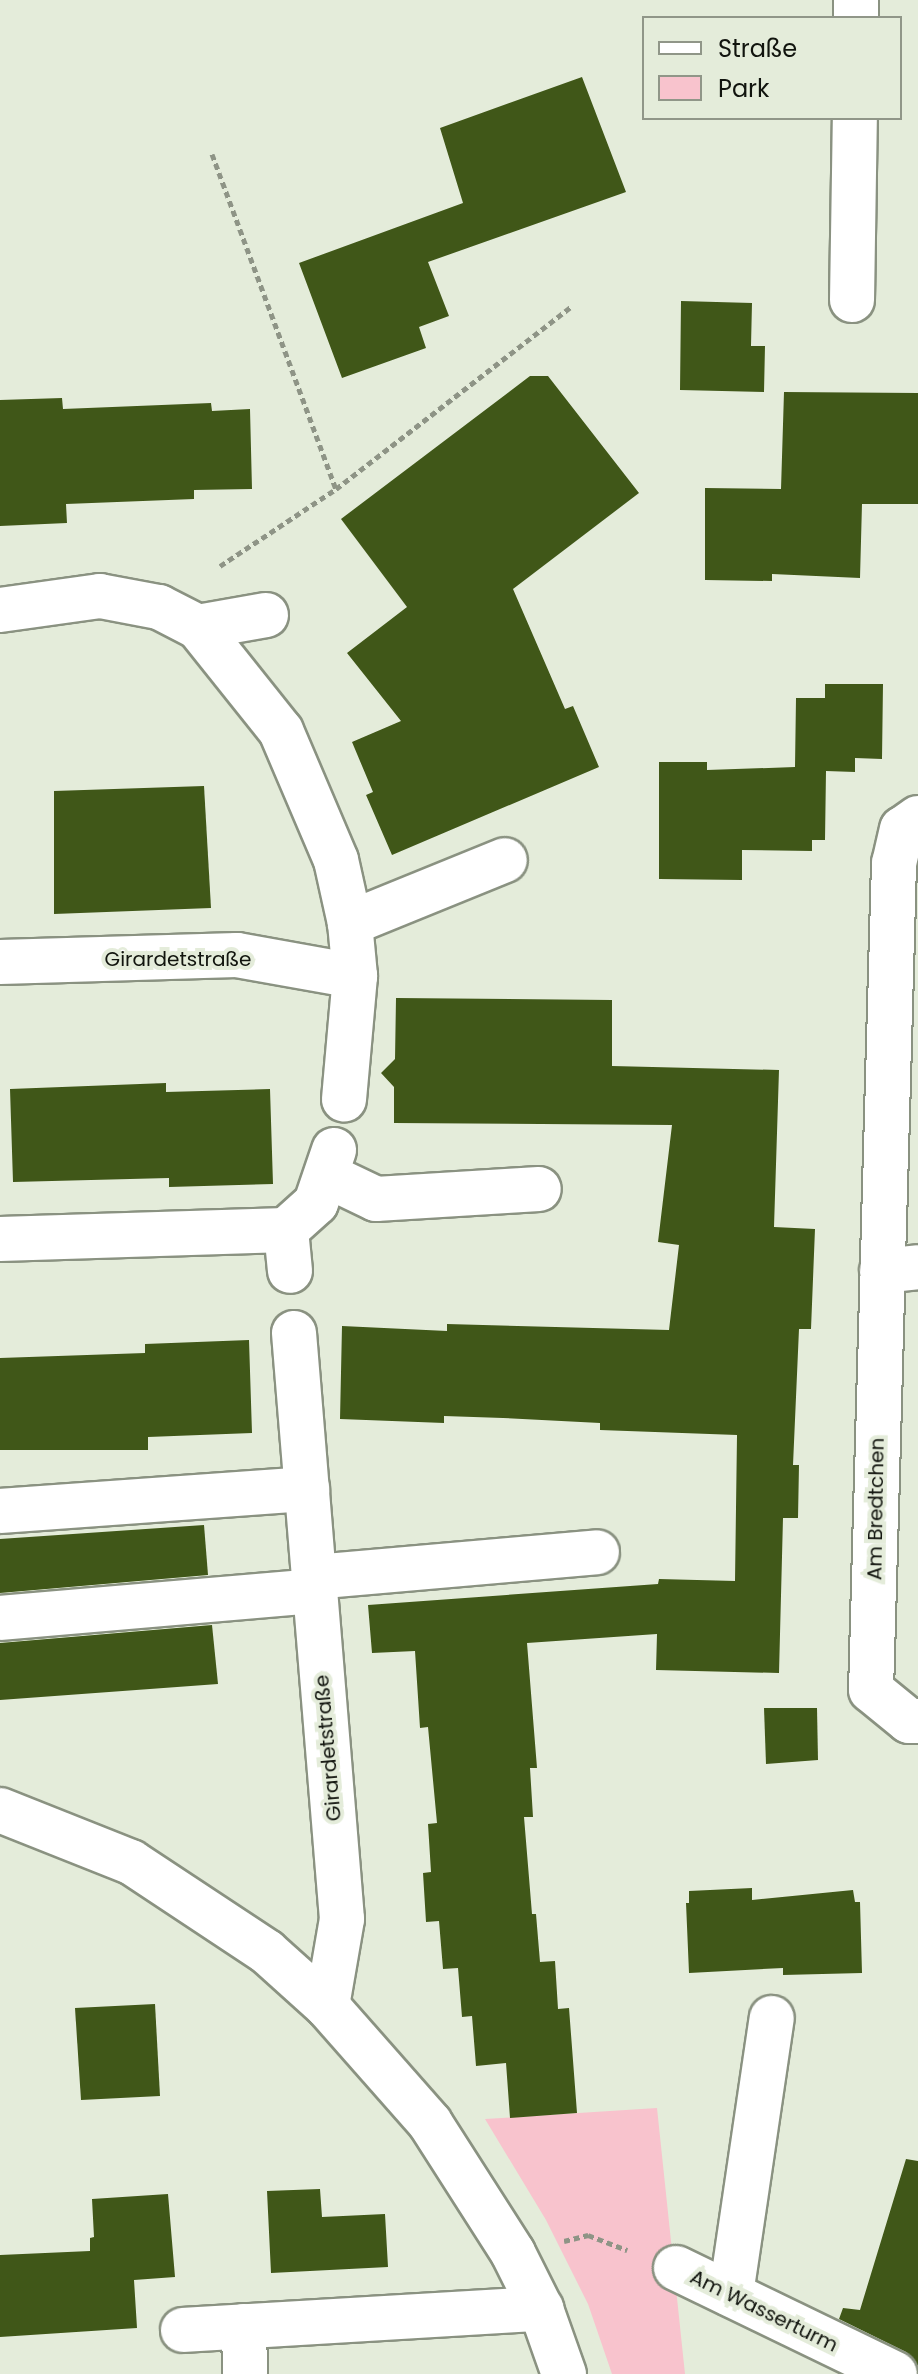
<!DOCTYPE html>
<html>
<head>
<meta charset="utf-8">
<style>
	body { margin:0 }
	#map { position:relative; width:918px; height:2374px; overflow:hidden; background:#e4ecda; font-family:Poppins,sans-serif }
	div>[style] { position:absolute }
	.green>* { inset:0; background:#f8c3cd }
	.building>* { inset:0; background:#405718 }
	.path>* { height:5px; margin-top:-2.5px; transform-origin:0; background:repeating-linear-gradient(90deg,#8e9486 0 6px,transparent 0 10px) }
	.roads { filter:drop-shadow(2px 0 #8a9281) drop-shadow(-2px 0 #8a9281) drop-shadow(0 2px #8a9281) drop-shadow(0 -2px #8a9281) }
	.minor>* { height:44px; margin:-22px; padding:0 22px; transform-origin:22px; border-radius:22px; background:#fff }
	span { translate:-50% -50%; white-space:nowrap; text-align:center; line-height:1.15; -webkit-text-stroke:8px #e4ecda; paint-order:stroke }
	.street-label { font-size:20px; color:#11140e }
	.legend { position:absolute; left:642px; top:16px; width:260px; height:104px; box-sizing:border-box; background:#e4ecda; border:2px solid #909688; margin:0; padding:10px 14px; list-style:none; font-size:24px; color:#11140e }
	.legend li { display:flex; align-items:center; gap:16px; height:40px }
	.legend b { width:40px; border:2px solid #909688 }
</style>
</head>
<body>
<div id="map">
	<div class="green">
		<div style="clip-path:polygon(657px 2108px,685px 2374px,612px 2374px,588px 2304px,546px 2220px,485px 2119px)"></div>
	</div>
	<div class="building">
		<div style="clip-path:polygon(582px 77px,626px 192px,428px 262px,449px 316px,419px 327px,426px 348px,342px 378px,299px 263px,463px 203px,440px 128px)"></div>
		<div style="clip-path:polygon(681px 301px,752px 303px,751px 346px,765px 346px,764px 392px,680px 390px)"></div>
		<div style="clip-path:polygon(530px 376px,548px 376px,639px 493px,513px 589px,565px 709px,573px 706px,599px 767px,392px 855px,366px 795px,373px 792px,352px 742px,401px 721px,347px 653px,407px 607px,341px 519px)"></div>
		<div style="clip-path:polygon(784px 392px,918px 393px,918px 504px,862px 504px,860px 578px,772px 574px,772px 581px,705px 580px,705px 488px,781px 489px)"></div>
		<div style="clip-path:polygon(62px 398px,63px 409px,211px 403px,212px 411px,250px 409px,252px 489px,194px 490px,194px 499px,66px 504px,67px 523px,0 526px,0 400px)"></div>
		<div style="clip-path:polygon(825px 684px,883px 684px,882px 759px,855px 758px,855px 772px,826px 771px,825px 840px,812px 840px,812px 851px,742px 850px,742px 880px,659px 879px,659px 762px,707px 762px,707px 770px,795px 767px,796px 698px,825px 698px)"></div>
		<div style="clip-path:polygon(204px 786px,211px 908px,54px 914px,54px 791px)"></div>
		<div style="clip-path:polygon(396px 998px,612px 1000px,612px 1066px,779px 1070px,774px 1227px,815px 1229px,811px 1329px,799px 1329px,793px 1465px,799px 1465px,798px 1518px,783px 1518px,779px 1673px,656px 1670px,657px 1634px,527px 1643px,537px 1768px,530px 1768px,533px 1817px,524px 1817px,532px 1914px,536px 1914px,540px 1962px,555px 1961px,558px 2009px,569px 2008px,577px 2113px,510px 2118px,506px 2063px,476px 2066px,472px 2016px,462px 2017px,458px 1968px,443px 1969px,439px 1921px,426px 1922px,423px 1873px,431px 1872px,428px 1824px,437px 1823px,428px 1727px,420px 1728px,415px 1651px,372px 1653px,368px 1605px,658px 1584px,659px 1579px,735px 1581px,737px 1435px,600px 1430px,600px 1423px,503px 1418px,444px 1416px,444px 1423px,340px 1419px,342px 1326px,447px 1331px,447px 1324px,669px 1330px,679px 1245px,658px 1242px,672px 1125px,394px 1123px,394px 1087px,381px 1073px,395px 1059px)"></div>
		<div style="clip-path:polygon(166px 1083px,166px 1092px,270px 1089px,273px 1184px,169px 1187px,169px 1178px,13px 1182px,10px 1089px)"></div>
		<div style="clip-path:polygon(249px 1340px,252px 1433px,148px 1437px,148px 1450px,0 1450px,0 1358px,145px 1353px,145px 1344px)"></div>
		<div style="clip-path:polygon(204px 1525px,208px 1575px,0 1593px,0 1539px)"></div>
		<div style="clip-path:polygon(212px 1625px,218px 1684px,0 1700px,0 1643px)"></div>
		<div style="clip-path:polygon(764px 1708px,817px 1708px,818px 1760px,766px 1764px)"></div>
		<div style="clip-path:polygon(752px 1888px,752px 1900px,853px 1890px,855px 1902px,860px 1902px,862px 1973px,783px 1975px,783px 1968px,689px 1973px,686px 1903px,689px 1903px,689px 1891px)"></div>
		<div style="clip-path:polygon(155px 2004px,160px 2096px,81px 2100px,75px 2008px)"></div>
		<div style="clip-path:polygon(906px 2159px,918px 2161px,918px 2366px,906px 2352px,839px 2319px,843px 2308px,860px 2310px)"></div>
		<div style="clip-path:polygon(320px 2189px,322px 2217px,385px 2214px,388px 2267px,271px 2273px,267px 2191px)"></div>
		<div style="clip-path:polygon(168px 2194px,175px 2277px,134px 2280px,137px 2328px,0 2337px,0 2255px,90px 2251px,90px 2238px,94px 2237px,92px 2199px)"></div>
	</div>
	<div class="path">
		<div style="left:212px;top:154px;width:357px;rotate:69.7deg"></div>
		<div style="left:220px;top:566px;width:139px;rotate:-33.6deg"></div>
		<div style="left:336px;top:489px;width:299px;rotate:-37.8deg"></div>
		<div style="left:564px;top:2241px;width:25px;rotate:-14deg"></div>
		<div style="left:588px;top:2235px;width:42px;rotate:21deg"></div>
	</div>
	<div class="roads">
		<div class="minor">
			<div style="left:856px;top:18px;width:18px;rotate:-90deg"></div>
			<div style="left:852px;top:300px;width:182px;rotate:-89.1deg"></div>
			<div style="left:0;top:610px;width:101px;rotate:-8deg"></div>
			<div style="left:100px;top:596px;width:60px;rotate:10.6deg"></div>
			<div style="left:159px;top:607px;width:44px;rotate:27.1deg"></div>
			<div style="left:198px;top:627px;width:69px;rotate:-10deg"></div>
			<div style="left:198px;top:627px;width:133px;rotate:51.4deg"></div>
			<div style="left:281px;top:731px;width:140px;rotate:66.9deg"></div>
			<div style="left:336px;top:860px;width:65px;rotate:77.5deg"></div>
			<div style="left:350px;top:923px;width:53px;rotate:84.6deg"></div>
			<div style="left:355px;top:976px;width:124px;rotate:95.1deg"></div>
			<div style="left:918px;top:818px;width:19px;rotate:145deg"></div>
			<div style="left:902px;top:829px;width:35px;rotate:103deg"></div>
			<div style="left:894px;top:863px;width:827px;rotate:91.59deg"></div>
			<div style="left:871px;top:1690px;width:49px;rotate:39.2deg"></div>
			<div style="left:909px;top:1721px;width:9px"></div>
			<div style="left:350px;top:923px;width:167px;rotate:-22.1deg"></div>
			<div style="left:0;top:962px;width:237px;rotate:-1.7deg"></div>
			<div style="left:237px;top:955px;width:120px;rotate:10.1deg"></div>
			<div style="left:328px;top:1176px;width:53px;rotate:25.6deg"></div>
			<div style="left:376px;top:1199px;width:163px;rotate:-3.5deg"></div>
			<div style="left:286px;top:1230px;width:41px;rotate:84.4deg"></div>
			<div style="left:0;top:1239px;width:286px;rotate:-1.8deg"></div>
			<div style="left:286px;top:1230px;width:40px;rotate:-42deg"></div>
			<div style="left:316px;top:1203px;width:56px;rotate:-71.2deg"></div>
			<div style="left:882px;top:1271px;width:36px;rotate:-6deg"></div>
			<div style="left:294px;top:1333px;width:588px;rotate:85.32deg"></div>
			<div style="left:342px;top:1919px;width:88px;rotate:99.8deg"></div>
			<div style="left:0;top:1511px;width:308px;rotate:-4.1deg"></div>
			<div style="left:314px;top:1577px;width:284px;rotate:-5deg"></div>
			<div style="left:0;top:1618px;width:316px;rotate:-4.9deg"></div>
			<div style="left:0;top:1810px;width:141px;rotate:21.7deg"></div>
			<div style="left:131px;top:1862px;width:163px;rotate:33.5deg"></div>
			<div style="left:267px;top:1952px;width:81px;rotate:42deg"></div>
			<div style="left:327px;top:2006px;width:156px;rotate:48.6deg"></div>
			<div style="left:430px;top:2123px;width:154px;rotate:57.4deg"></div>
			<div style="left:513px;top:2253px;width:63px;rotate:63.4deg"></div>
			<div style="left:541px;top:2309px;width:69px;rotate:70.5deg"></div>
			<div style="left:676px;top:2268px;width:243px;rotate:25.8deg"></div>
			<div style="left:731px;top:2294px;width:279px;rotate:-81.6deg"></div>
			<div style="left:244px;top:2326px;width:48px;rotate:88.8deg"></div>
			<div style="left:183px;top:2330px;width:359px;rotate:-3.4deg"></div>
		</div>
	</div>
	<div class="street-label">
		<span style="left:178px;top:959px">Girardetstraße</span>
		<span style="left:876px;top:1509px;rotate:-89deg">Am Bredtchen</span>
		<span style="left:328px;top:1748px;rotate:-95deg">Girardetstraße</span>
		<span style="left:764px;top:2311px;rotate:26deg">Am Wasserturm</span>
	</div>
	<ul class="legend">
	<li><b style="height:10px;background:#fff"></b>Straße</li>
	<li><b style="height:22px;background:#f8c3cd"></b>Park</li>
	</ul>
</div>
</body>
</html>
